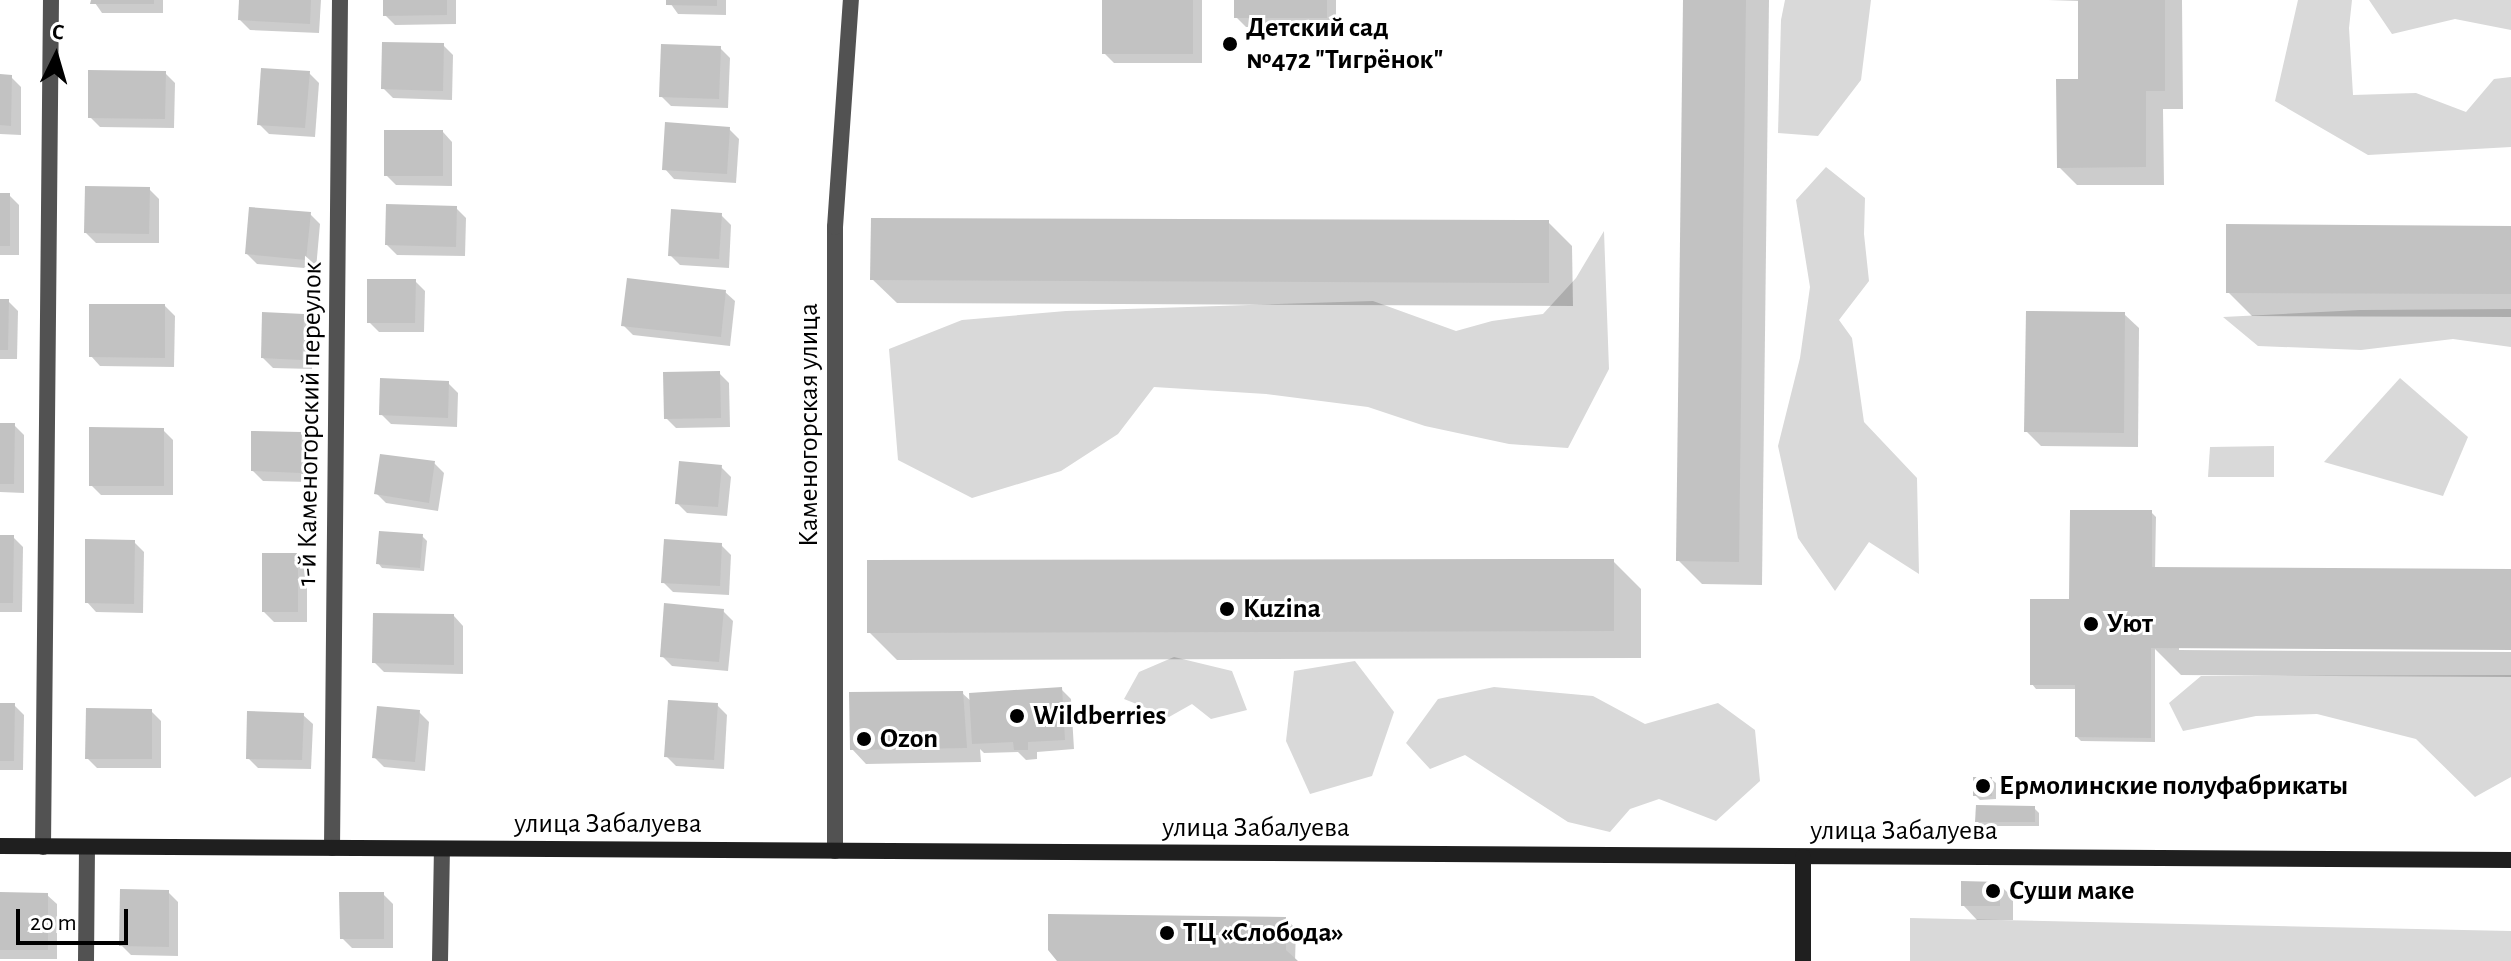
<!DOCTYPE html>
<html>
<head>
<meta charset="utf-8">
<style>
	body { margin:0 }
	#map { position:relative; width:2511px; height:961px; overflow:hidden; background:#fff; font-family:"Alegreya Sans",sans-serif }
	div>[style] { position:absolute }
	.green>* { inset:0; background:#d9d9d9 }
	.shadow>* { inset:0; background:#0003 }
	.building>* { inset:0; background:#c2c2c2 }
	.street>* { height:16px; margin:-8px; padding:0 8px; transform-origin:8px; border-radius:8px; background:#525252 }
	.secondary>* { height:16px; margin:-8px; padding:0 8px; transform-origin:8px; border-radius:8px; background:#1f1f1f }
	.dots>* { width:22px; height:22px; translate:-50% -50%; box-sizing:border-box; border:4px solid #fff; border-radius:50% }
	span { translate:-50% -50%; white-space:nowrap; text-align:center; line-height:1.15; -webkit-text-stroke:6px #fff; paint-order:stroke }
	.poi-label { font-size:28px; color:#000; font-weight:700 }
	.left { translate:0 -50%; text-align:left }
	.street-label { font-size:28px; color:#000 }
	.north { position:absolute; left:16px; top:16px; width:80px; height:80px; -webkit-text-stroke:6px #fff; paint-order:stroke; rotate:5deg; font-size:22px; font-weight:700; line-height:32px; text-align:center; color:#000 }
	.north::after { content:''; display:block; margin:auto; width:28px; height:36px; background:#000; clip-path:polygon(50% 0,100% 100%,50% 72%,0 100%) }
	.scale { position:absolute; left:16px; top:909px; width:112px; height:36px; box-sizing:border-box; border:4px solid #000; border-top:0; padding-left:10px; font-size:24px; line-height:28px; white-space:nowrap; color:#000; -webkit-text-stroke:6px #fff; paint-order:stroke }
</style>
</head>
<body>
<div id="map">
	<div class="green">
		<div style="clip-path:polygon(1785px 0,1871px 0,1861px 80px,1818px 136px,1778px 133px,1781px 20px)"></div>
		<div style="clip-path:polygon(2298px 0,2352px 0,2349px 28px,2353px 95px,2416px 93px,2466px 112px,2494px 79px,2511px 77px,2511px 147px,2368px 155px,2275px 101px)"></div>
		<div style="clip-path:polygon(2369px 0,2511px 0,2511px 30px,2455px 19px,2392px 34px)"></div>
		<div style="clip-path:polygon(1826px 167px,1865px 198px,1864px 234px,1869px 281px,1839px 320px,1852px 338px,1864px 422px,1917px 478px,1919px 574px,1869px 542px,1835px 591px,1798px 538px,1778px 446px,1800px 358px,1810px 287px,1796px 200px)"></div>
		<div style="clip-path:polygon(1604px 231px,1609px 369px,1568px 448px,1509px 444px,1425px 426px,1368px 407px,1266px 394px,1154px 387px,1118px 434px,1061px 471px,972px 498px,898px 460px,889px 349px,962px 320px,1066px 311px,1373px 301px,1456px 331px,1492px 321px,1543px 314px,1576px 278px)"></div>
		<div style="clip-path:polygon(2511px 309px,2511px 347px,2453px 339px,2361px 350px,2258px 346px,2223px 317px,2360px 310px)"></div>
		<div style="clip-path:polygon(2400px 378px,2468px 437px,2443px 496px,2324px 462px)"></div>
		<div style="clip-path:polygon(2274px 446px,2274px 477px,2208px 477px,2210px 447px)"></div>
		<div style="clip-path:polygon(1174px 657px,1232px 671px,1247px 710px,1211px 719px,1192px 704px,1169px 717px,1124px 699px,1139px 672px)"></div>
		<div style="clip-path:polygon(1355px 661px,1394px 712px,1372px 776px,1310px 794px,1286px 741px,1294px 671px)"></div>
		<div style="clip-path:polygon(2511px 675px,2511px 777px,2475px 797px,2416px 739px,2317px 714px,2256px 716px,2183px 731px,2169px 703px,2201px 676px)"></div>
		<div style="clip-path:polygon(1494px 687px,1593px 696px,1645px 724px,1718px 703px,1755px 730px,1760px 781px,1716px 821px,1659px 799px,1630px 809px,1610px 832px,1568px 822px,1465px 755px,1430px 769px,1406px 743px,1438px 699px)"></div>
		<div style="clip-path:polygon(1910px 918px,2511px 931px,2511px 961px,1910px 961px)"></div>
	</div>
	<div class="shadow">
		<div style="clip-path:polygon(93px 0,163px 0,163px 13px,102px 13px)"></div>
		<div style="clip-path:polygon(241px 0,321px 0,319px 33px,250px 30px,240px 20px)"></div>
		<div style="clip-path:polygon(385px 0,456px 0,456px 24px,395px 25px,385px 15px)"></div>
		<div style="clip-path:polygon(668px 0,726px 0,726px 15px,678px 14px)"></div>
		<div style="clip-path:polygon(1104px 0,1202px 0,1202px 63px,1114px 63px,1104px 53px)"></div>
		<div style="clip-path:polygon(1236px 0,1336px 0,1336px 27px,1246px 27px,1236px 17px)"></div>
		<div style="clip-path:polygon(1685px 0,1769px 0,1762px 585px,1702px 584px,1678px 560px)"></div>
		<div style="clip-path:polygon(2048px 0,2182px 0,2183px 109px,2163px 109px,2164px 185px,2077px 185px,2059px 167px,2080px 81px,2080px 1px)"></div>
		<div style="clip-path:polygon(443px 45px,453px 55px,452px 100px,393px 98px,383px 88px)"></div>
		<div style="clip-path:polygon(720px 48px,730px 58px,728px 108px,671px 106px,661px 96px)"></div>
		<div style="clip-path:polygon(165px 73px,175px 83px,174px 128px,100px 127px,90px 117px)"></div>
		<div style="clip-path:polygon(309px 73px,319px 83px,315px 137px,269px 134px,259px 124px)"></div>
		<div style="clip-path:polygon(0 76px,11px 77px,21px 87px,21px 135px,0 134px)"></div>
		<div style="clip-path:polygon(729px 129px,739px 139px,736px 183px,674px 179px,665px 169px)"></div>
		<div style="clip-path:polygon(443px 132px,452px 142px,452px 186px,396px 185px,386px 175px)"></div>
		<div style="clip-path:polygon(149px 189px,159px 199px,159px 243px,96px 243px,86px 233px)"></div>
		<div style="clip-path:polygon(0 195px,9px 195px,19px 205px,19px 255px,0 255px)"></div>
		<div style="clip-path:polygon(456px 208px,466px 218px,465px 256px,397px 255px,387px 245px)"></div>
		<div style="clip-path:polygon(310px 214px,320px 224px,316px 269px,257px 264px,247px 254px)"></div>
		<div style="clip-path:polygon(721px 215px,731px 225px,729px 268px,680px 265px,670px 255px)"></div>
		<div style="clip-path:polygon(1548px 222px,1572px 246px,1573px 306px,897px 303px,872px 279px)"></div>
		<div style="clip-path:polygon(2511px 228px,2511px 317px,2252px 316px,2228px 292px)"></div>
		<div style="clip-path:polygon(415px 281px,425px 291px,424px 332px,379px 332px,369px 322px)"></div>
		<div style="clip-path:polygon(725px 292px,735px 301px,730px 346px,633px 335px,623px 325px)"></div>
		<div style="clip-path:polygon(0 301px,8px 301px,18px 311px,17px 359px,0 359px)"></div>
		<div style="clip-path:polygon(165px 306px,175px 316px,174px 367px,100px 366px,91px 356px)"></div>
		<div style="clip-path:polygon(2124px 314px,2139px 328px,2138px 447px,2041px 446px,2026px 431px)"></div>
		<div style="clip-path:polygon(303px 316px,313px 326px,312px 369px,273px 368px,263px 358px)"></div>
		<div style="clip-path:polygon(719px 373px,729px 383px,730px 427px,676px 428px,666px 418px)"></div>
		<div style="clip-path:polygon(448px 383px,458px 393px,457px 427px,391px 424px,381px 414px)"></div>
		<div style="clip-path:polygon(0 425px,14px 425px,24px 435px,24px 493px,0 492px)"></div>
		<div style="clip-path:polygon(163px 430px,173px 440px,173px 495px,101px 495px,91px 485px)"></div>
		<div style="clip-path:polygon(301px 434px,310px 444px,310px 482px,263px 481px,253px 471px)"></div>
		<div style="clip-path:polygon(434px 463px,444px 473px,438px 511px,386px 503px,376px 493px)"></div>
		<div style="clip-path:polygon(721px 467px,731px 477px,727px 516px,687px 513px,677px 503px)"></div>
		<div style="clip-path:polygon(2151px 512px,2156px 517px,2155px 569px,2511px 571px,2511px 648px,2179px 646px,2179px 650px,2511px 652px,2511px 677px,2181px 675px,2155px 649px,2155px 742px,2081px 741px,2077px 737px,2077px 689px,2036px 689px,2032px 684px,2071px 601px)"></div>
		<div style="clip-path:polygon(422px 536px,427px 541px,424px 571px,382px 568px,378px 563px)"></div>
		<div style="clip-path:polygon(0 537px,13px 537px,23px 547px,22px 612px,0 612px)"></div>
		<div style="clip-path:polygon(134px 542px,144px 552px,143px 613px,96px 612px,87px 602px)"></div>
		<div style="clip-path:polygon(721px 545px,731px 555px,729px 595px,673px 592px,663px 582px)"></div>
		<div style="clip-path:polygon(297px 555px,307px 565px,307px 622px,274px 622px,264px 612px)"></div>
		<div style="clip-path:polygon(1613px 561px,1641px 589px,1641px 658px,897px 660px,869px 632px)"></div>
		<div style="clip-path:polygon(723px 611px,733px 621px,728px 671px,672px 666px,662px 656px)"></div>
		<div style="clip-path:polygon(454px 616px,463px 626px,463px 674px,384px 672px,374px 662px)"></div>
		<div style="clip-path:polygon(1061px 689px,1071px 699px,1074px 749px,1037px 752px,1037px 759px,1026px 760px,1018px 752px,984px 753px,980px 749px,981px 762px,866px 764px,852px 749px,962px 693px,972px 702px)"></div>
		<div style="clip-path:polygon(0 705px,14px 705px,24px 715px,23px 770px,0 770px)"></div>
		<div style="clip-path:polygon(717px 705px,727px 715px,724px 769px,676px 766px,666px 756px)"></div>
		<div style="clip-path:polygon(151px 711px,161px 721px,161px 768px,97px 768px,87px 758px)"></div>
		<div style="clip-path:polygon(419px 712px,429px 722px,425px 771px,384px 767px,374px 757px)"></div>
		<div style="clip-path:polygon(303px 715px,313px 724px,311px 769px,258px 768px,248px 758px)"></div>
		<div style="clip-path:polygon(1991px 779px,1996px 783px,1996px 799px,1980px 800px,1975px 795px)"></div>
		<div style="clip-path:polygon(2034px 808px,2039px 813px,2039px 826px,1982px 826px,1977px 821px)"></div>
		<div style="clip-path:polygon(1999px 884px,2013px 898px,2013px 920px,1977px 920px,1963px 905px)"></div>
		<div style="clip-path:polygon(168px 892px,178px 902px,178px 956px,131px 955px,121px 945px)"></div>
		<div style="clip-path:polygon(0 894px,47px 895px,57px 904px,57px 959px,0 959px)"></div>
		<div style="clip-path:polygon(383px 894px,393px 904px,393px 948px,352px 948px,342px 938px)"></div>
		<div style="clip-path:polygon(1286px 919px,1296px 929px,1295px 961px,1060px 961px)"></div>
	</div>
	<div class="building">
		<div style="clip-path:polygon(91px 0,154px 0,154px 4px,90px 4px)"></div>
		<div style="clip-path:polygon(239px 0,311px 0,310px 24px,238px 20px)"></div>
		<div style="clip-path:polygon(383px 0,447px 0,447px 15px,383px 16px)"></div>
		<div style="clip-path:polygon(666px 0,717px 0,717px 6px,666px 5px)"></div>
		<div style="clip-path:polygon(1102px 0,1193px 0,1193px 54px,1102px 54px)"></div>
		<div style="clip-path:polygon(1234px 0,1327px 0,1327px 18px,1234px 18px)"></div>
		<div style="clip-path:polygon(1683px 0,1746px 0,1739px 562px,1676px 561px)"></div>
		<div style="clip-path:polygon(2078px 0,2165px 0,2165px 91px,2146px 91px,2146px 167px,2057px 168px,2056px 79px,2078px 79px)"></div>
		<div style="clip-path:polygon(382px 42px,444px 43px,443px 91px,381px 89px)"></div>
		<div style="clip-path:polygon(661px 44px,721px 46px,719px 99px,659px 97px)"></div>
		<div style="clip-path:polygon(261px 68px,310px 71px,305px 128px,257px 125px)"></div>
		<div style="clip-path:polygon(88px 70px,166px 71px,165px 119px,88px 118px)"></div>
		<div style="clip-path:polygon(0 74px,12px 75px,11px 126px,0 125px)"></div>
		<div style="clip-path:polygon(665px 122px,730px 127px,727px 174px,662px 170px)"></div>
		<div style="clip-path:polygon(384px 130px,443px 130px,443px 176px,384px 176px)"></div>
		<div style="clip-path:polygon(85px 186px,150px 187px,149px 234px,84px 233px)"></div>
		<div style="clip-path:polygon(0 193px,10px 193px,10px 246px,0 246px)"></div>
		<div style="clip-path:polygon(386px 204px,457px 206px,456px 247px,385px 245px)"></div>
		<div style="clip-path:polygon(249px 207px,311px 212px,306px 260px,245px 254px)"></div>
		<div style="clip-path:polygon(671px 209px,722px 213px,719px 259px,668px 256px)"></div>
		<div style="clip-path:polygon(871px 218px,1549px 220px,1549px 283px,870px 280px)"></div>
		<div style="clip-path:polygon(2226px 224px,2511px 226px,2511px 294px,2226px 293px)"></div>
		<div style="clip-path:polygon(627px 278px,726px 290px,721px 337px,621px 326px)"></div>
		<div style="clip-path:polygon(367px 279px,416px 279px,415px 323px,367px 323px)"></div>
		<div style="clip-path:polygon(0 299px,9px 299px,8px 350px,0 350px)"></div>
		<div style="clip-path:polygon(89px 304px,165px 304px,165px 358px,89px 357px)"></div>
		<div style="clip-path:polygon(2026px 311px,2125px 312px,2124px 433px,2024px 432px)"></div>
		<div style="clip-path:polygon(262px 312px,304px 314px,302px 360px,261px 358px)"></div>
		<div style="clip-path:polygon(720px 371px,721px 418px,664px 419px,663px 372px)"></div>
		<div style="clip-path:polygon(380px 378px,449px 381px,448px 418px,379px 415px)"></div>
		<div style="clip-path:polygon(0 423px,15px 423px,14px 484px,0 484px)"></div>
		<div style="clip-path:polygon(89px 427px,164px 428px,164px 486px,89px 486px)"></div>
		<div style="clip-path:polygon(251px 431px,301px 432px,301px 473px,251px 471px)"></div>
		<div style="clip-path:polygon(380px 454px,435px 461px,429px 503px,374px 494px)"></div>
		<div style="clip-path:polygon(679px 461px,722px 465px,718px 507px,675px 504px)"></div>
		<div style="clip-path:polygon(2070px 510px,2152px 510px,2152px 567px,2511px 569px,2511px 650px,2151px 648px,2151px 738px,2075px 737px,2075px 685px,2030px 685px,2030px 599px,2069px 599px)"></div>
		<div style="clip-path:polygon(379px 531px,423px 534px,420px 568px,376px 564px)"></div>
		<div style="clip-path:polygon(0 535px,14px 535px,13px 603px,0 603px)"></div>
		<div style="clip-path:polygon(85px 539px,135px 540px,134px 604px,85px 603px)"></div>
		<div style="clip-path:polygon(664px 539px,722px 543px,720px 586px,661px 583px)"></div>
		<div style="clip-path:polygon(262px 553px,298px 553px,298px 612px,262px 612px)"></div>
		<div style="clip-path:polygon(1614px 559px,1614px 631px,867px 633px,867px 560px)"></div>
		<div style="clip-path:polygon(664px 603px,724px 609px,719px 662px,660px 657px)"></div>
		<div style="clip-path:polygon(373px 613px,454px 614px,454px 665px,372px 663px)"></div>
		<div style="clip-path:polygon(1062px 687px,1065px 740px,1028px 742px,1028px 750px,1014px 750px,1013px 742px,972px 744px,969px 693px)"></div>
		<div style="clip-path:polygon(963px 691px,967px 748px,850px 750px,849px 692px)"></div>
		<div style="clip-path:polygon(668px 700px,718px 703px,714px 760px,664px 757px)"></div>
		<div style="clip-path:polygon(0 703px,15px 703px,14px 761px,0 761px)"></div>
		<div style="clip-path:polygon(377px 706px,420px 710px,415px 762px,372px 758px)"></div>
		<div style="clip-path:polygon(86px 708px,152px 709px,152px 759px,85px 759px)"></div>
		<div style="clip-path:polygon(247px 711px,304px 713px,302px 760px,246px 759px)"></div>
		<div style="clip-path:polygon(1973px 777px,1992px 777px,1992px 796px,1973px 796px)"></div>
		<div style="clip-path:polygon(1976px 805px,2035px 806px,2035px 822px,1975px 822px)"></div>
		<div style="clip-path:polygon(1961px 881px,2000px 882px,2000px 906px,1961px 906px)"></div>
		<div style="clip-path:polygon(120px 889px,169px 890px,169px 947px,119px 946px)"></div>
		<div style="clip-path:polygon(0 892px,48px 893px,48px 950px,0 950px)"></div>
		<div style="clip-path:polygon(339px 892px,384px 892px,384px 939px,340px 939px)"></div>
		<div style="clip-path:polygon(1048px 914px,1286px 917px,1286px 950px,1298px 961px,1057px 961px,1048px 950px)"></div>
	</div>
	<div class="street">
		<div style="left:43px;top:847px;width:847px;rotate:-89.46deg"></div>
		<div style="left:332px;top:848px;width:848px;rotate:-89.46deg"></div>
		<div style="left:835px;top:851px;width:624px;rotate:-90deg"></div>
		<div style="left:835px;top:227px;width:228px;rotate:-86deg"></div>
		<div style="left:86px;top:961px;width:114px;rotate:-89.5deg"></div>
		<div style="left:440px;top:961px;width:112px;rotate:-89deg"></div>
	</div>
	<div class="secondary">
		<div style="left:0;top:846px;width:2511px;rotate:0.32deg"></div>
		<div style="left:1803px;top:961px;width:104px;rotate:-90deg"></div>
	</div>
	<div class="dots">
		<div style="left:1230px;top:44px;background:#000"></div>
		<div style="left:1227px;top:609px;background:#000"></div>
		<div style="left:2091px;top:624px;background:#000"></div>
		<div style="left:1017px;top:716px;background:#000"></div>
		<div style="left:864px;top:739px;background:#000"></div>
		<div style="left:1983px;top:786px;background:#000"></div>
		<div style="left:1993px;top:891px;background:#000"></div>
		<div style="left:1167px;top:933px;background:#000"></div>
	</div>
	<div class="poi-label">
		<span class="left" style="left:1246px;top:44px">Детский сад<br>№472 "Тигрёнок"</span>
		<span class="left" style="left:1243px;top:609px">Kuzina</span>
		<span class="left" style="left:2107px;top:624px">Уют</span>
		<span class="left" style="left:1033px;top:716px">Wildberries</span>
		<span class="left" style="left:880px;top:739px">Ozon</span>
		<span class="left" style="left:1999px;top:786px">Ермолинские полуфабрикаты</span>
		<span class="left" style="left:2009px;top:891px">Суши маке</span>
		<span class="left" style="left:1183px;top:933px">ТЦ «Слобода»</span>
	</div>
	<div class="street-label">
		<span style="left:310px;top:424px;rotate:-89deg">1-й Каменогорский переулок</span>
		<span style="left:809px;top:425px;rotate:-90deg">Каменогорская улица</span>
		<span style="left:608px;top:824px">улица Забалуева</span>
		<span style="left:1256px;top:828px">улица Забалуева</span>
		<span style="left:1904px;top:831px">улица Забалуева</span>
	</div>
	<div class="north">С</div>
	<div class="scale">20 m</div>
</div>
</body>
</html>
